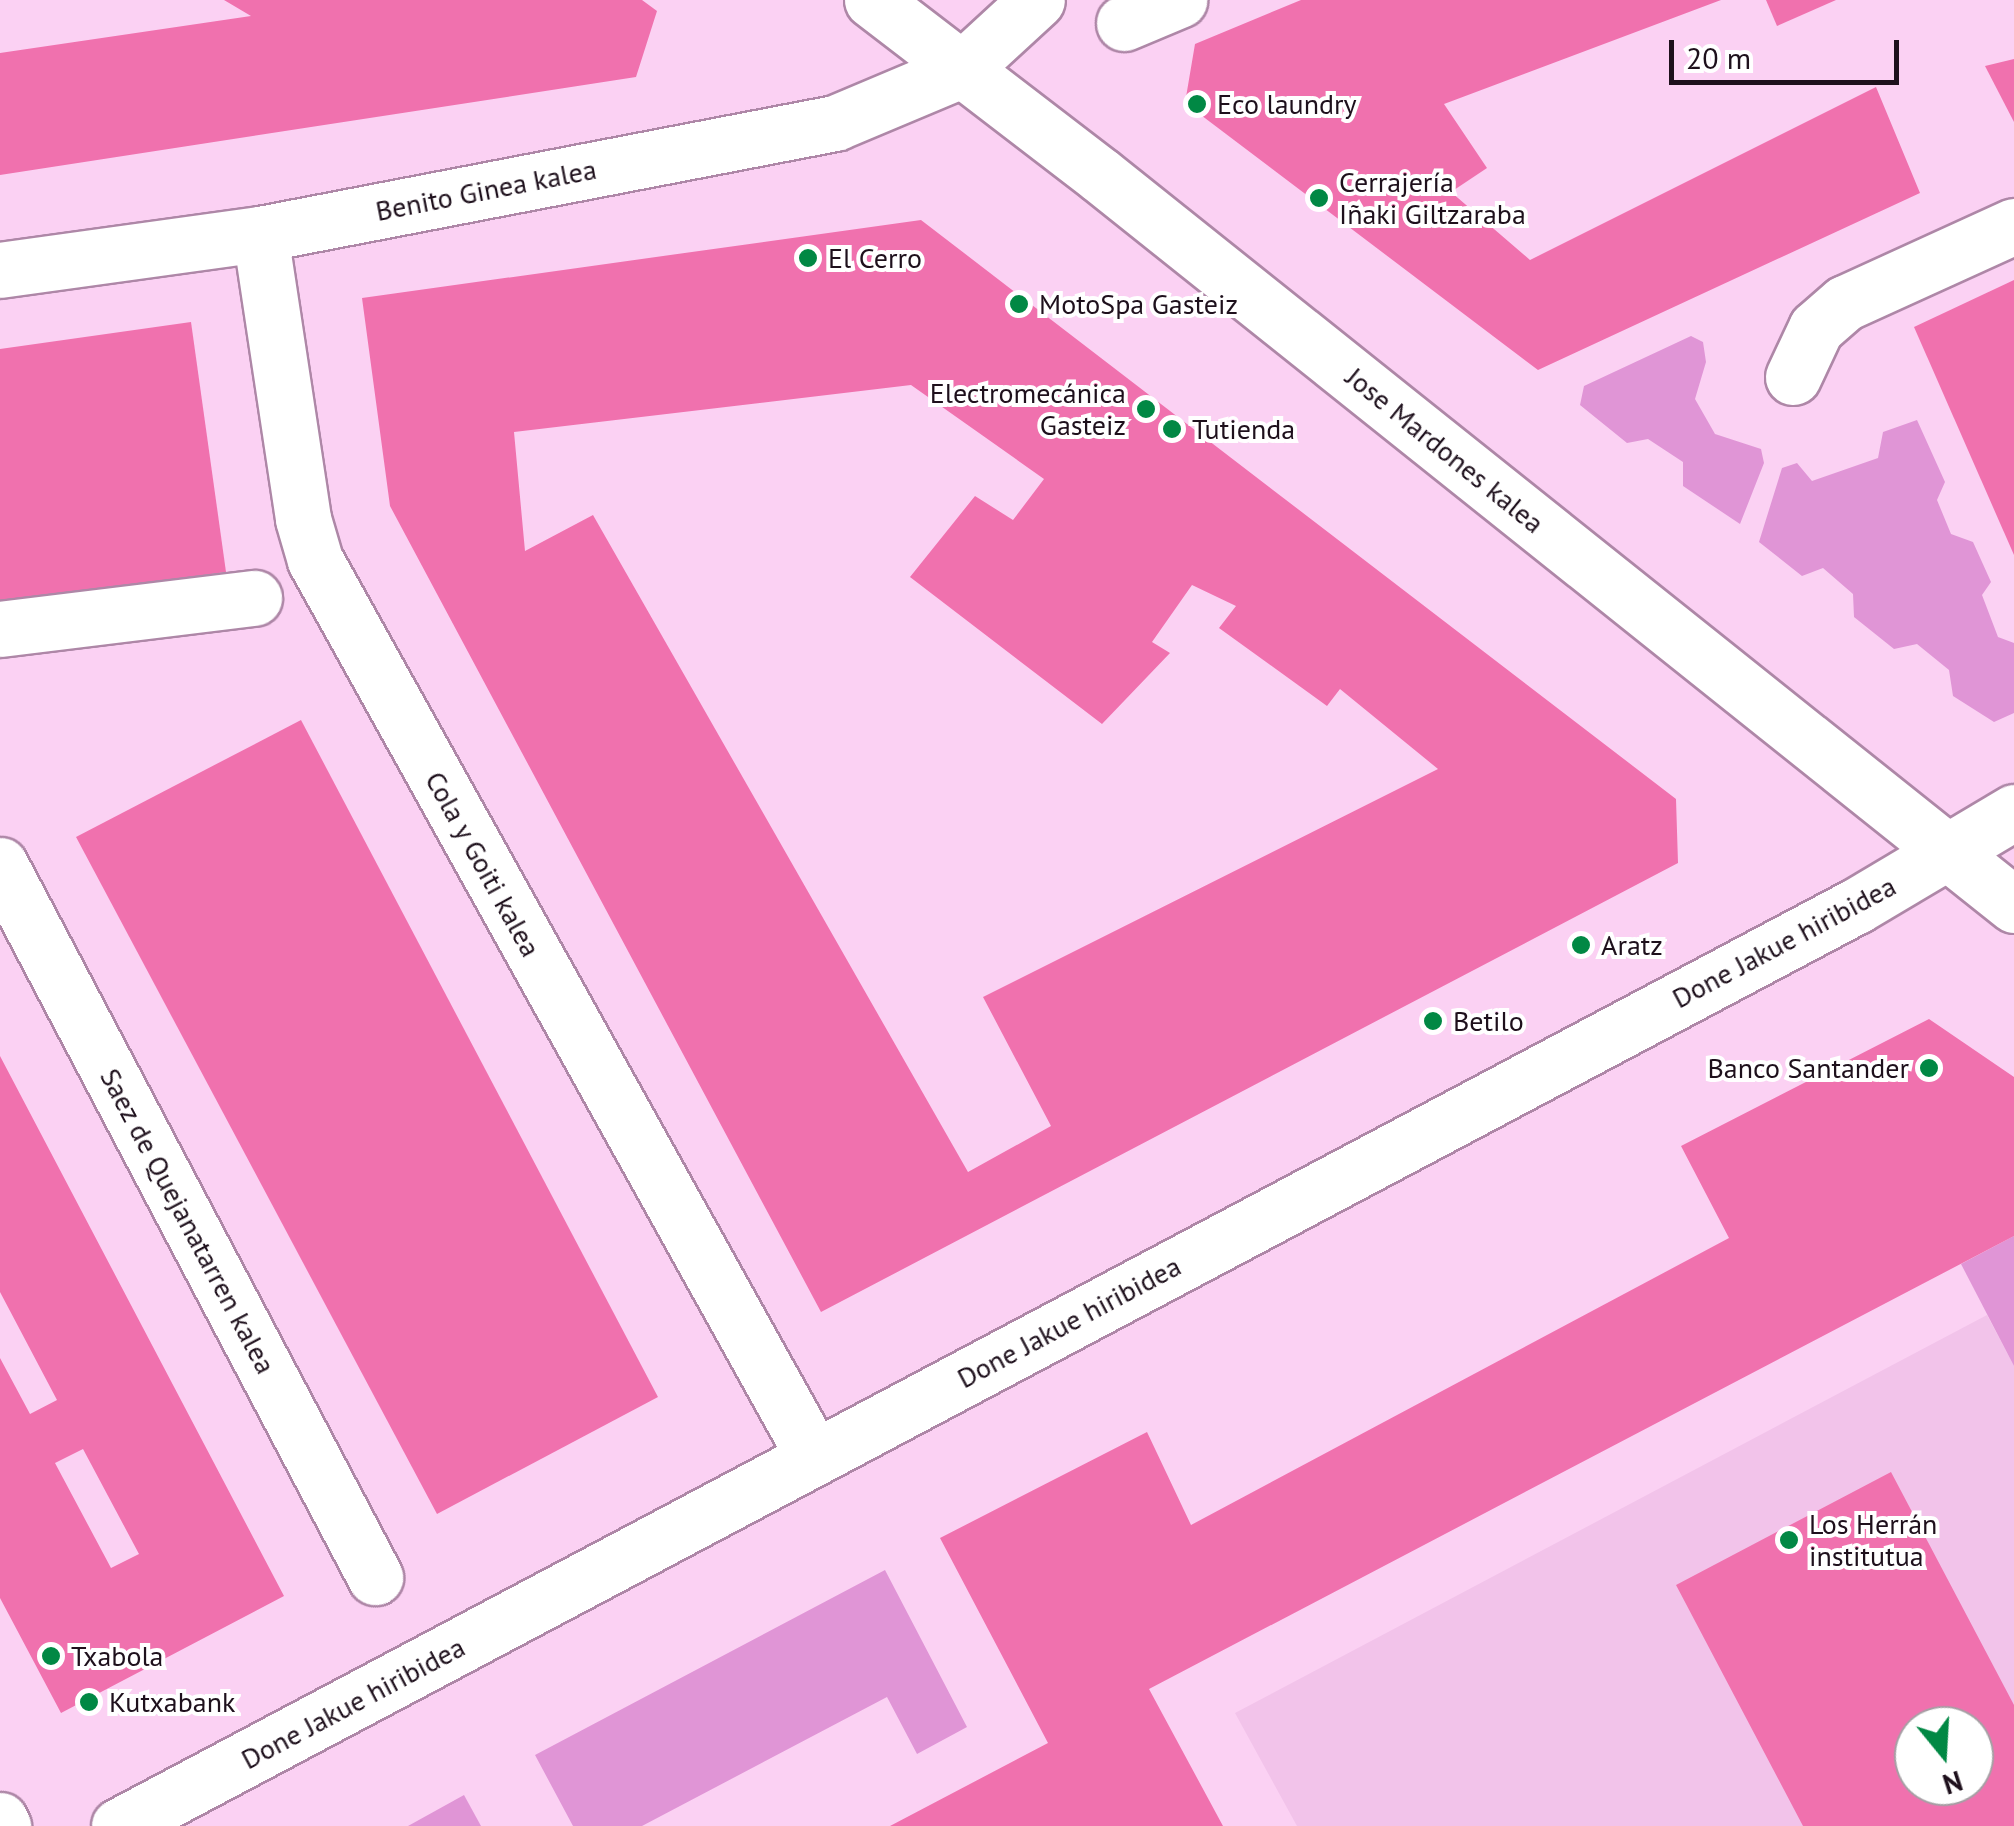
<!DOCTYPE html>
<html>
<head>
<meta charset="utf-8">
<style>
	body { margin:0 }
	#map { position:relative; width:2014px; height:1826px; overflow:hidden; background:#fbd1f3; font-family:"PT Sans",sans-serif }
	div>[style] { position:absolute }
	.built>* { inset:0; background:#f2c3ea }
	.green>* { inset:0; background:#e095d6 }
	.building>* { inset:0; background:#f071ae }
	.roads { filter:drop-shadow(2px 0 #ae87a7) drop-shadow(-2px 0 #ae87a7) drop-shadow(0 2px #ae87a7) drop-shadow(0 -2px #ae87a7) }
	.pedestrian>* { height:55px; margin:-27.5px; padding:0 27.5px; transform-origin:27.5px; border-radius:27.5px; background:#fff }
	.minor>* { height:55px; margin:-27.5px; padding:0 27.5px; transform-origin:27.5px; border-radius:27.5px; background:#fff }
	.secondary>* { height:55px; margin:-27.5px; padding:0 27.5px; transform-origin:27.5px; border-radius:27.5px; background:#fff }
	.dots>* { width:28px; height:28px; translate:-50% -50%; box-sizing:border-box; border:5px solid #fff; border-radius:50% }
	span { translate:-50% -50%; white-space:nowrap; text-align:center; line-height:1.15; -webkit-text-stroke:8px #fff; paint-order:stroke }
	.poi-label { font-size:28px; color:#1e101c }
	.left { translate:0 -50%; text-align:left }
	.right { translate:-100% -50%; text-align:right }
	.street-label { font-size:28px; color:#1e101c }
	.north { position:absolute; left:1894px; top:1706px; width:100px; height:100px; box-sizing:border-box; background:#fff; border:2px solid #a59fa4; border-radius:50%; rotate:162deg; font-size:28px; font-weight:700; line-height:40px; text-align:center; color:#1e101c }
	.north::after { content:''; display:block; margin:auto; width:35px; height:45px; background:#018844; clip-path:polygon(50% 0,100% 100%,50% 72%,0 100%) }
	.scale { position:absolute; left:1669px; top:40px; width:230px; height:45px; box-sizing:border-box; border:5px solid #1e101c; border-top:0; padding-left:12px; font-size:30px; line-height:35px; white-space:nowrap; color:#1e101c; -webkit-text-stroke:8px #fff; paint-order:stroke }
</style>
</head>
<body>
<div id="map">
	<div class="built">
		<div style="clip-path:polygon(evenodd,1987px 1315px,2014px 1366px,2014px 1826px,1297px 1826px,1235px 1713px,1987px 1315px,1914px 1726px,1974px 1726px,1974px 1786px,1914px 1786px,1914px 1726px)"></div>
	</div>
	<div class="green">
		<div style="clip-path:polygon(1691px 336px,1703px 342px,1706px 362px,1695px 399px,1715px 434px,1761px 449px,1764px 463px,1740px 524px,1683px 486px,1683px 462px,1648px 439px,1627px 443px,1580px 405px,1584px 386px)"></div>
		<div style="clip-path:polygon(1917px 420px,1945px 482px,1937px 500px,1951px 534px,1973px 542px,1991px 582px,1982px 595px,1998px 637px,2014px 643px,2014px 713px,1994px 722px,1953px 696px,1949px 670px,1917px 644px,1894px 649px,1854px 617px,1853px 594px,1823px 568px,1802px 576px,1759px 542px,1782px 468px,1797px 463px,1812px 481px,1878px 458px,1883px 432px)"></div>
		<div style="clip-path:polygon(2014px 1236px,2014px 1366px,1961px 1264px)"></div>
		<div style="clip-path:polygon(885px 1570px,967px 1727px,917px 1754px,887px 1697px,642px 1826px,573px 1826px,535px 1755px)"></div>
		<div style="clip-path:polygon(464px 1795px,481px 1826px,408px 1826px)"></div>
	</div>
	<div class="building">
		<div style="clip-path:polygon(224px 0,642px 0,657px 11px,636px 77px,0 175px,0 53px,251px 16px)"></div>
		<div style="clip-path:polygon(1301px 0,1721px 0,1444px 104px,1487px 168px,1451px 192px,1530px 260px,1876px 87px,1920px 193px,1538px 370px,1185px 103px,1195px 44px)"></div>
		<div style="clip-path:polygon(1766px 0,1836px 0,1777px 26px)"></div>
		<div style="clip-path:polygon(2014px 59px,2014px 122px,1985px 66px)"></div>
		<div style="clip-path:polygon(evenodd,921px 220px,1676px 799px,1678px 863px,821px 1312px,390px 506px,362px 298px,921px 220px,911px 385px,1044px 479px,1013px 520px,975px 496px,910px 577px,1102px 724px,1170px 653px,1152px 642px,1192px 585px,1236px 606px,1219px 628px,1327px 706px,1340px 689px,1438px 769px,983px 997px,1051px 1126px,968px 1172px,593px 515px,525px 551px,514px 432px,911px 385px)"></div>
		<div style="clip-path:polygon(2014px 280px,2014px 555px,1914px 327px)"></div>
		<div style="clip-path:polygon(191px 322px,226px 572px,0 603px,0 349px)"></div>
		<div style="clip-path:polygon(301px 720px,658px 1397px,437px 1514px,76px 837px)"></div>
		<div style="clip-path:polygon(1929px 1019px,2014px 1077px,2014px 1236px,1149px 1689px,1223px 1826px,890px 1826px,1048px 1743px,940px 1538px,1147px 1432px,1191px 1525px,1729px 1238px,1681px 1146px)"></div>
		<div style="clip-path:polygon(evenodd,0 1056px,284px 1596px,61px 1713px,0 1598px,0 1358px,30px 1414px,57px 1400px,0 1292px,0 1056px,83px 1449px,139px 1554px,111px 1568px,55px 1463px,83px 1449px)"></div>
		<div style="clip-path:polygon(evenodd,1891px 1472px,2014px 1705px,2014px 1826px,1803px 1826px,1676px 1585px,1891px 1472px,1914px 1726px,1974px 1726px,1974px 1786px,1914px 1786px,1914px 1726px)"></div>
	</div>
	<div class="roads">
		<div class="pedestrian">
			<div style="left:1124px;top:23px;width:60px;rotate:-22.7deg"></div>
			<div style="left:0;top:629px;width:256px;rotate:-7deg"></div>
			<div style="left:0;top:865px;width:805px;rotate:62.22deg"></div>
		</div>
		<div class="minor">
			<div style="left:260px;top:234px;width:288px;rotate:81.4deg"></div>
			<div style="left:303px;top:519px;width:43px;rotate:73.7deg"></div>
			<div style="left:315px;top:560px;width:1026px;rotate:60.91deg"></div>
			<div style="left:0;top:270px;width:262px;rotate:-7.9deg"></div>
			<div style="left:260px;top:234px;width:586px;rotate:-10.93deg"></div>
			<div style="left:835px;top:123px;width:137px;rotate:-22.8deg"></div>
			<div style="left:961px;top:70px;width:103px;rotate:-42.6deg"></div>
			<div style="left:1793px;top:377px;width:54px;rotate:-64.9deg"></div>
			<div style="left:1816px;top:328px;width:38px;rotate:-41deg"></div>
			<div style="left:1845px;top:303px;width:186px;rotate:-24.5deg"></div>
			<div style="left:0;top:1820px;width:7px;rotate:63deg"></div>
		</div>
		<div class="secondary">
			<div style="left:872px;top:0;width:287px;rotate:37.5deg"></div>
			<div style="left:1100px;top:175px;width:1170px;rotate:38.61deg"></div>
			<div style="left:119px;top:1826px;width:1966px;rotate:-27.91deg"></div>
			<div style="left:1856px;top:906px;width:184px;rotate:-30.7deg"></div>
		</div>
	</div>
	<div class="dots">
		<div style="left:1197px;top:104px;background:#018844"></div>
		<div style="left:1319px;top:198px;background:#018844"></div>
		<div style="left:808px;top:258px;background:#018844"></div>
		<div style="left:1019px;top:304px;background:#018844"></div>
		<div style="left:1146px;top:409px;background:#018844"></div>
		<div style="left:1172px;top:429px;background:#018844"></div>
		<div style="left:1581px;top:945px;background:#018844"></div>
		<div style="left:1433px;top:1021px;background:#018844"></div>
		<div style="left:1929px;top:1068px;background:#018844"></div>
		<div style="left:1789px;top:1540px;background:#018844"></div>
		<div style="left:51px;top:1656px;background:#018844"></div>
		<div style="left:89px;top:1702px;background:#018844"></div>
	</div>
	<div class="poi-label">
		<span class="left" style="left:1217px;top:104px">Eco laundry</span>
		<span class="left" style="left:1339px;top:198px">Cerrajería<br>Iñaki Giltzaraba</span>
		<span class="left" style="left:828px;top:258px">El Cerro</span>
		<span class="left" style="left:1039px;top:304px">MotoSpa Gasteiz</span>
		<span class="right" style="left:1126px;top:409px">Electromecánica<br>Gasteiz</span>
		<span class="left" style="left:1192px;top:429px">Tutienda</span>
		<span class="left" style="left:1601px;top:945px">Aratz</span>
		<span class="left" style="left:1453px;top:1021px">Betilo</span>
		<span class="right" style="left:1909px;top:1068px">Banco Santander</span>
		<span class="left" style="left:1809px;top:1540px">Los Herrán<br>institutua</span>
		<span class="left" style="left:71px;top:1656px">Txabola</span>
		<span class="left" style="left:109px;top:1702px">Kutxabank</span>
	</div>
	<div class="street-label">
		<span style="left:486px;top:190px;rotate:-11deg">Benito Ginea kalea</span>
		<span style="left:1445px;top:450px;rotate:39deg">Jose Mardones kalea</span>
		<span style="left:483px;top:864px;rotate:61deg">Cola y Goiti kalea</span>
		<span style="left:1784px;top:942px;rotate:-28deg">Done Jakue hiribidea</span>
		<span style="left:188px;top:1221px;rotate:62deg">Saez de Quejanatarren kalea</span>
		<span style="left:1069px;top:1322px;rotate:-28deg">Done Jakue hiribidea</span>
		<span style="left:353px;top:1703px;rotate:-28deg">Done Jakue hiribidea</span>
	</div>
	<div class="north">N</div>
	<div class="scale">20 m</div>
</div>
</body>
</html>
